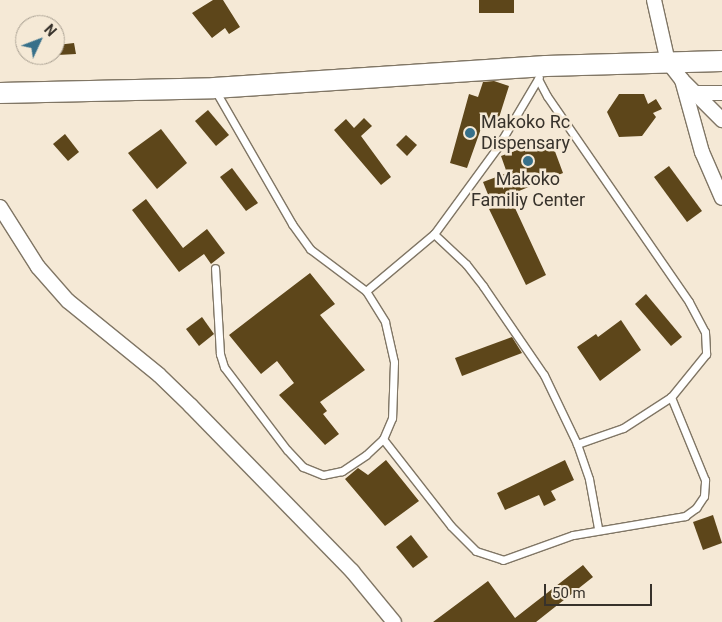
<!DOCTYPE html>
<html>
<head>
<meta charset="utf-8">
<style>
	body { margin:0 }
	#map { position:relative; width:722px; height:622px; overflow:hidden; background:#f5e9d6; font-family:Roboto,sans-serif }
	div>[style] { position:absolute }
	.building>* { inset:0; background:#5d461a }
	.roads { filter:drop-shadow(1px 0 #807665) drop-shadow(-1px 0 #807665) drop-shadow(0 1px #807665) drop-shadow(0 -1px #807665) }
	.lane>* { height:7px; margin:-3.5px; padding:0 3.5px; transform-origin:3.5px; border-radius:3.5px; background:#fff }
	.street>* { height:14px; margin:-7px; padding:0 7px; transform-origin:7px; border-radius:7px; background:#fff }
	.secondary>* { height:20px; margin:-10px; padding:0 10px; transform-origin:10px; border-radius:10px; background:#fff }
	.dots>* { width:14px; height:14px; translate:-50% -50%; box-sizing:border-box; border:2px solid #f5e9d6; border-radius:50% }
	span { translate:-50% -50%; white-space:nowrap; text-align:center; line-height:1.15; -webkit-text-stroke:5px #f5e9d6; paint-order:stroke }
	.poi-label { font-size:18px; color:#37322b }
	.left { translate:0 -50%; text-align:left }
	.north { position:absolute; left:15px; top:15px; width:50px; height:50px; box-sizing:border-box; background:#f5e9d6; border:1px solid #a9a092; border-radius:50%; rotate:47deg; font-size:14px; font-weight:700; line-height:20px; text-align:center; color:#37322b }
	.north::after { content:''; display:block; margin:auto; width:18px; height:22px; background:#37708a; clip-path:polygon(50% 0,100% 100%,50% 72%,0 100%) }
	.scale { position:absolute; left:544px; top:584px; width:108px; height:22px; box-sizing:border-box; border:2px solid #37322b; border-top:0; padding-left:6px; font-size:15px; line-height:18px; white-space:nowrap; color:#37322b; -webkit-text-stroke:4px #f5e9d6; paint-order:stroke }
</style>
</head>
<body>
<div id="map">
	<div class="building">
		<div style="clip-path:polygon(213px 0,223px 0,240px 27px,229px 34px,225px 28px,212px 38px,192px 13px)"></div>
		<div style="clip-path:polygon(479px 0,514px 0,514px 13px,479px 13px)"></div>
		<div style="clip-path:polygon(74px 43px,76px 54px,58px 55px,57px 45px)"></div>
		<div style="clip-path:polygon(494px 81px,509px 86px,496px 127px,483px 123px,467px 168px,450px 163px,469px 94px,478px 97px,483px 82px)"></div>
		<div style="clip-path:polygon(619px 94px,644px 94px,648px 104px,656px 99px,662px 109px,653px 113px,656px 117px,642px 136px,619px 137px,607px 112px)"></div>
		<div style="clip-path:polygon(208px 110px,229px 135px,216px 146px,195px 121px)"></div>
		<div style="clip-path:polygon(364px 118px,372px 126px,361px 136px,391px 177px,381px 185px,334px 130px,346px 119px,354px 128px)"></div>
		<div style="clip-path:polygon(161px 129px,187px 163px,157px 189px,128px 153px)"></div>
		<div style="clip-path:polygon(65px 134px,79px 152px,68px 161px,53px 144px)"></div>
		<div style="clip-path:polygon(406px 135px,417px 145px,407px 156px,396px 145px)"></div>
		<div style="clip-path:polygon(550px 138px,563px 173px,509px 195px,546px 275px,526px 285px,489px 209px,493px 207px,483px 182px,507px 173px,501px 156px)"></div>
		<div style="clip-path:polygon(669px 166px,702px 211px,687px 222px,654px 177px)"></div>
		<div style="clip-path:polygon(232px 168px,258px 203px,246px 211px,220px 177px)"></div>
		<div style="clip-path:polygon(146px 199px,183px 248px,207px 229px,225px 253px,211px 264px,204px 254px,179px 272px,132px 210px)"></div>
		<div style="clip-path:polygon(310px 273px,335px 304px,320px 315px,365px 370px,320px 402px,327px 411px,323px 414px,339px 434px,325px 445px,279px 395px,294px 383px,277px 361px,261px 374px,229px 335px)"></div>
		<div style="clip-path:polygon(646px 294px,682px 337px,671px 346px,635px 304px)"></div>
		<div style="clip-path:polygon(202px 317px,214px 334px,199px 346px,186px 329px)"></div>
		<div style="clip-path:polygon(621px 320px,641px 350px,600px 381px,577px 347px,596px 334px,598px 337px)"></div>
		<div style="clip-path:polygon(512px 337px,522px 353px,462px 376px,455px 358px)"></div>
		<div style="clip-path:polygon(386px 460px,419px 501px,385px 526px,345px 479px,358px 468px,368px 475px)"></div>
		<div style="clip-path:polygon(565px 460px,574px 480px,551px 491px,556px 500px,544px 506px,539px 495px,505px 510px,497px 493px)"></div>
		<div style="clip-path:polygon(713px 515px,722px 543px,703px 550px,693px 522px)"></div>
		<div style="clip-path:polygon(411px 535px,428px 557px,413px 568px,396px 547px)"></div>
		<div style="clip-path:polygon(583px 565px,593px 577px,536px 622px,433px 622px,488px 581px,515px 618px)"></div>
	</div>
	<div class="roads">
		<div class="lane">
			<div style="left:538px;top:79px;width:19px;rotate:62deg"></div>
			<div style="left:547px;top:96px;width:250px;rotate:55.4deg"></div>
			<div style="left:689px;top:302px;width:34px;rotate:62deg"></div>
			<div style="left:705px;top:332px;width:22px;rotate:87deg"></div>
			<div style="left:706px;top:354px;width:55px;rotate:129.1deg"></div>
			<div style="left:671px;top:397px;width:57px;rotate:147.1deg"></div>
			<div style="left:623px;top:428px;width:49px;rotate:160.8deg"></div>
			<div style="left:215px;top:90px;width:155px;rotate:60.1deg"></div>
			<div style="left:292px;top:224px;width:31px;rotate:54deg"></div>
			<div style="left:310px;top:249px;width:70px;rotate:36.9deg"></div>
			<div style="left:366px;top:291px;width:36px;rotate:58deg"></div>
			<div style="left:385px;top:322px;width:41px;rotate:77.3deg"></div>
			<div style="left:394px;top:362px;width:56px;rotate:92deg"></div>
			<div style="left:392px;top:418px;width:23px;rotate:113deg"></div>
			<div style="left:383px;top:439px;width:23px;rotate:137deg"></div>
			<div style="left:366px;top:455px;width:29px;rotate:146deg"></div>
			<div style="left:342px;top:471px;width:19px;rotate:168deg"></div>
			<div style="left:323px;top:475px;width:22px;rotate:-158deg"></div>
			<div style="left:303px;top:467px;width:23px;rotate:-133deg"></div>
			<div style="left:287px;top:450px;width:104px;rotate:-127.2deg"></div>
			<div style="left:224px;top:367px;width:14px;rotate:-107deg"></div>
			<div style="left:220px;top:354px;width:86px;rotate:-93.3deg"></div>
			<div style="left:434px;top:234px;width:44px;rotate:43.2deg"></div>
			<div style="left:466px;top:264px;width:28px;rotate:52deg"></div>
			<div style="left:483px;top:286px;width:108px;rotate:55.6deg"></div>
			<div style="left:544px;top:375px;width:76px;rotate:64.4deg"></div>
			<div style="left:577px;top:444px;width:37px;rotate:71deg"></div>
			<div style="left:589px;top:479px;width:50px;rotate:79.6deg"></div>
			<div style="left:366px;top:291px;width:89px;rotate:-40deg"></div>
			<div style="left:434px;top:234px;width:107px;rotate:-53.8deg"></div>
			<div style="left:497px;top:148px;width:82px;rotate:-59.4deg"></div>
			<div style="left:383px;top:439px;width:110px;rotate:52deg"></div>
			<div style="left:451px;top:526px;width:35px;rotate:45deg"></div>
			<div style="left:476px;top:551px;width:28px;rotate:18deg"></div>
			<div style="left:503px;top:560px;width:74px;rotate:-19.7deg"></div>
			<div style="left:573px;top:535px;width:114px;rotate:-9.6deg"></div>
			<div style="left:685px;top:516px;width:14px;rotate:-36deg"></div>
			<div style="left:696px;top:508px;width:14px;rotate:-56deg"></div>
			<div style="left:704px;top:496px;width:16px;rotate:-86deg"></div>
			<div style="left:705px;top:480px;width:90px;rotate:-112.3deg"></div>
		</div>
		<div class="street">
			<div style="left:654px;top:0;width:64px;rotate:77.3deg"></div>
			<div style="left:668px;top:62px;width:23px;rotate:52deg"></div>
			<div style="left:682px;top:80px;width:75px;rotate:74.5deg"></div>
			<div style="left:702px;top:152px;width:50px;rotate:66.5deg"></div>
			<div style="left:682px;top:80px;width:57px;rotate:45deg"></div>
			<div style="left:698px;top:93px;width:24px"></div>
			<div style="left:0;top:207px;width:71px;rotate:57.7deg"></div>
			<div style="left:38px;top:267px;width:45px;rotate:48.6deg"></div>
			<div style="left:68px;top:301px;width:117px;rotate:39.1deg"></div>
			<div style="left:159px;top:375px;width:45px;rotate:44.1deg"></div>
			<div style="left:191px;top:406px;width:231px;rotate:45.7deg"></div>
			<div style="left:352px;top:571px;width:66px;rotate:50.5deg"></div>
		</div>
		<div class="secondary">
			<div style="left:0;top:93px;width:214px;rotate:-1.3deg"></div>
			<div style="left:214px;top:88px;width:333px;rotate:-3.8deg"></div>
			<div style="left:546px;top:66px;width:176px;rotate:-1.6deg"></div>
		</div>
	</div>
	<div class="dots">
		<div style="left:470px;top:133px;background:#37708a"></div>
		<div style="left:528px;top:161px;background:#37708a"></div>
	</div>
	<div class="poi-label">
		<span class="left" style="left:481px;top:133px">Makoko Rc<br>Dispensary</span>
		<span style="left:528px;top:190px">Makoko<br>Familiy Center</span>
	</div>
	<div class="north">N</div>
	<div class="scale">50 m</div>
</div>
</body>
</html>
